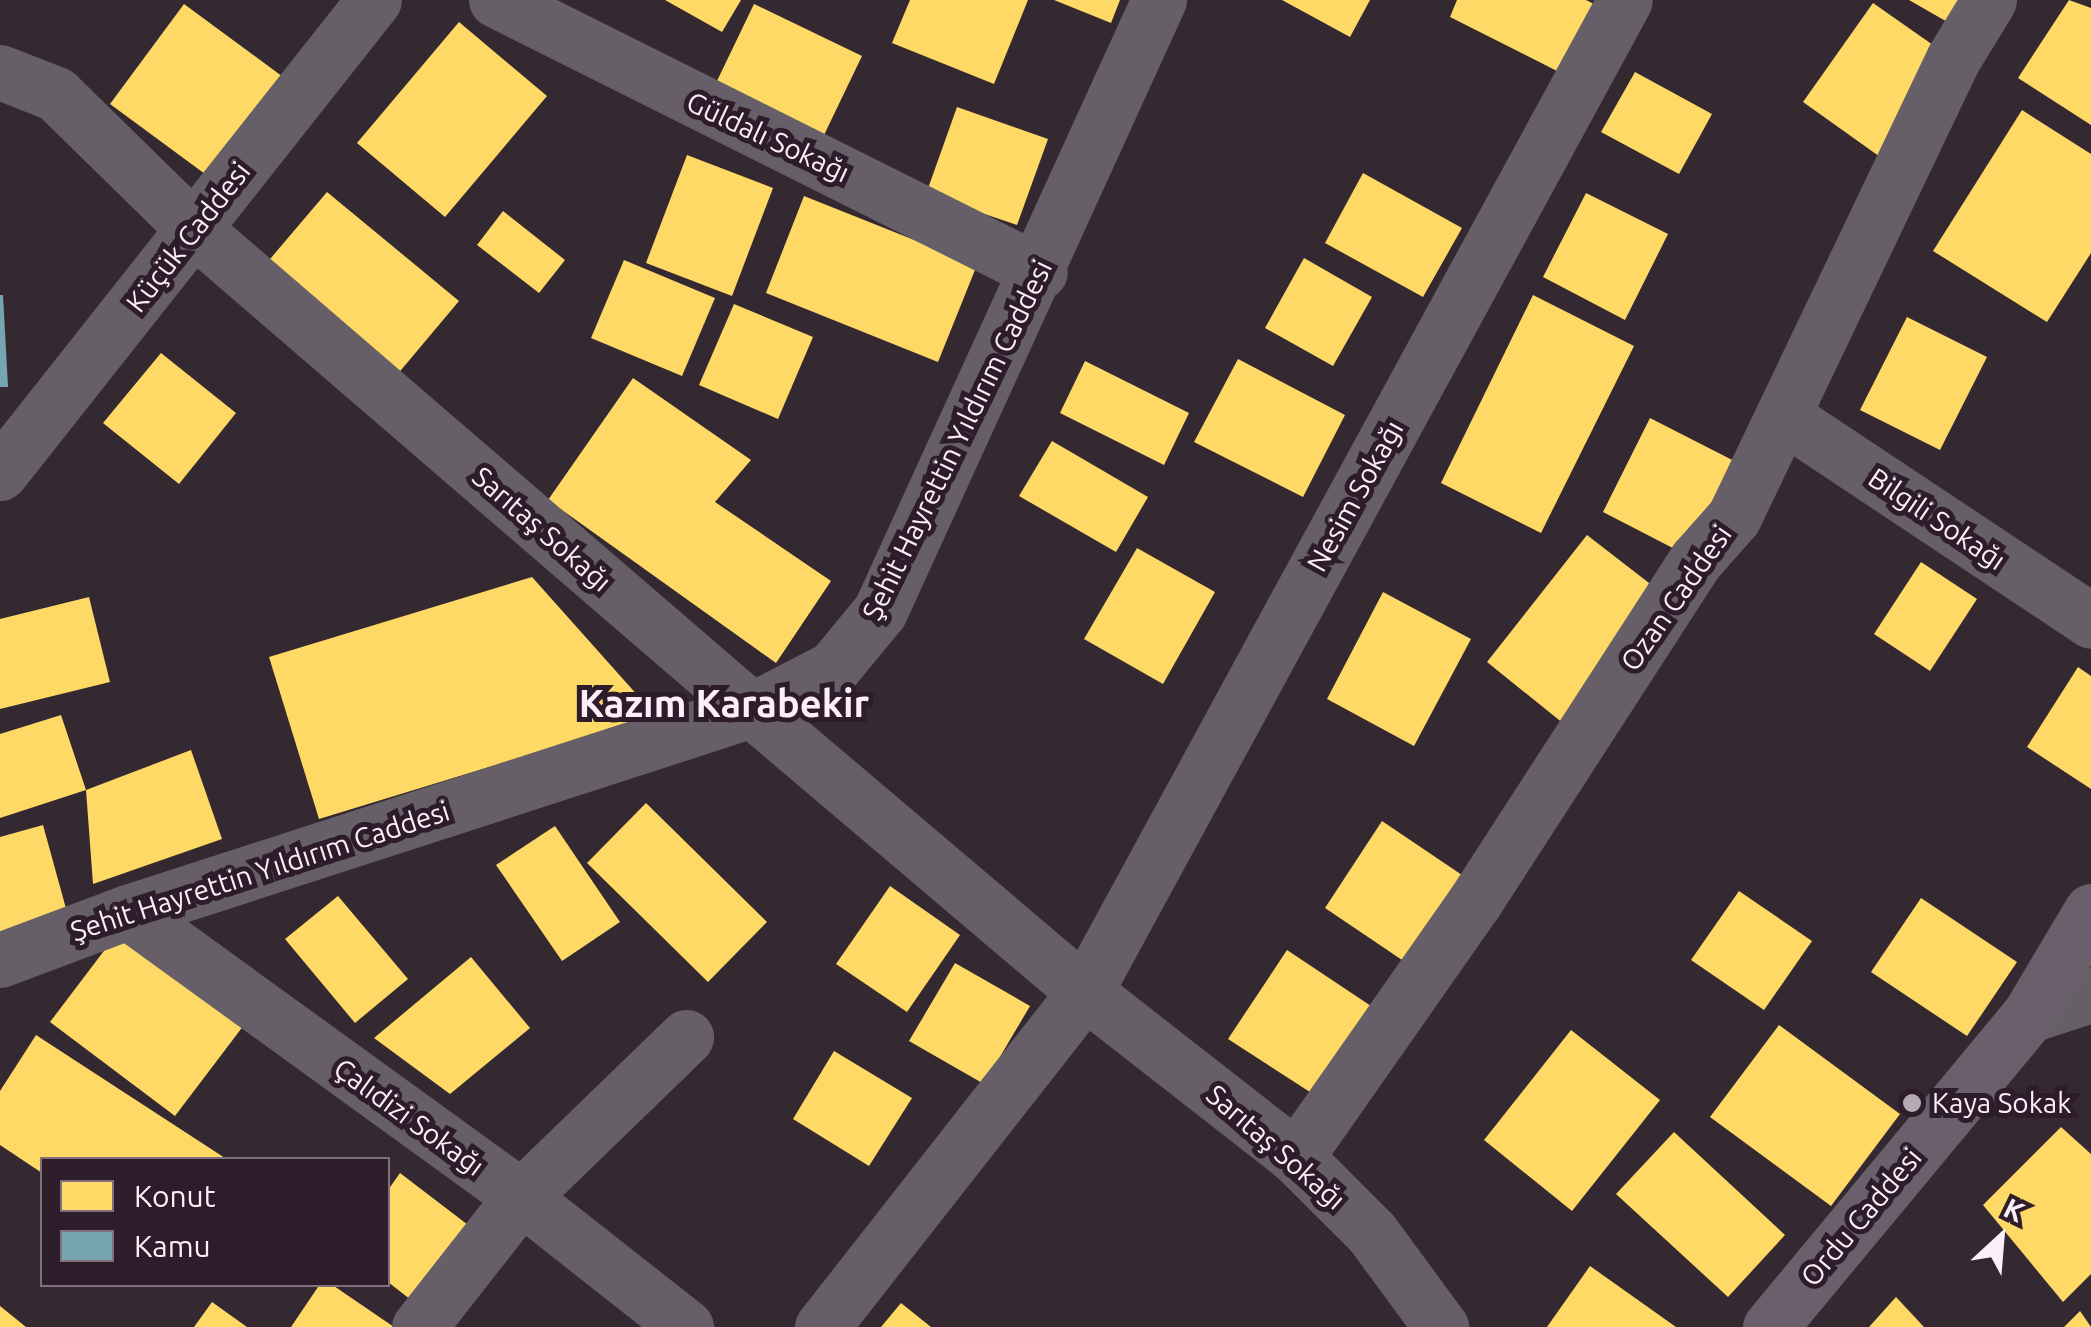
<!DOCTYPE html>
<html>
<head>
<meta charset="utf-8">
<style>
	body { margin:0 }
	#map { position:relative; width:2091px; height:1327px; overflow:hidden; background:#342931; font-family:Ubuntu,sans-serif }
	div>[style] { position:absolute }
	.homes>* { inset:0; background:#ffd966 }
	.public>* { inset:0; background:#76a5af }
	.street>* { height:55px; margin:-27.5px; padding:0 27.5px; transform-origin:27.5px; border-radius:27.5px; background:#675f68 }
	.secondary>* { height:55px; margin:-27.5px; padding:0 27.5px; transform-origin:27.5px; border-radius:27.5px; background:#6a606b }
	.dots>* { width:28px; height:28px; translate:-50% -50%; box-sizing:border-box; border:5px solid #2d1c2a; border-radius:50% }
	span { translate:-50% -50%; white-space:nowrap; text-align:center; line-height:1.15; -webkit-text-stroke:10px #2d1c2a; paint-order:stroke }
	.street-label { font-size:28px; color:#fceff9 }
	.poi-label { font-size:28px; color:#fceff9 }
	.left { translate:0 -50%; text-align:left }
	.district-label { font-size:38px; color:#fceff9; font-weight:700 }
	.legend { position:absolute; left:40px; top:1157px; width:350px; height:130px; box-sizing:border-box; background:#2d1c2a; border:2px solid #80707d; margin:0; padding:12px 18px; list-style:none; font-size:30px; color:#fceff9 }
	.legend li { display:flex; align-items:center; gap:20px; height:50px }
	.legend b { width:50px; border:2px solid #80707d }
	.north { position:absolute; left:1951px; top:1187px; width:100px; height:100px; -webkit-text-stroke:8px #2d1c2a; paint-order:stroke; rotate:26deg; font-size:28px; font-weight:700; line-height:40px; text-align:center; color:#fceff9 }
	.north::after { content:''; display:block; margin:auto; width:35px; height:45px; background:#fceff9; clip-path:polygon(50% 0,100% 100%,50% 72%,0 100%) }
</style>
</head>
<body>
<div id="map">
	<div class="homes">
		<div style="clip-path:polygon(665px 0,741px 0,722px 32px)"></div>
		<div style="clip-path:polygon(910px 0,1028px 0,994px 84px,892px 43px)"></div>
		<div style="clip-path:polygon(1054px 0,1120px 0,1111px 23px)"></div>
		<div style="clip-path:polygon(1282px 0,1370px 0,1350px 37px)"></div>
		<div style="clip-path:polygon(1457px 0,1586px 0,1594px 4px,1559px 72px,1450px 17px)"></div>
		<div style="clip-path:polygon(1909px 0,1989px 0,1970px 35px)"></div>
		<div style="clip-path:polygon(2069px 0,2091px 8px,2091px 125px,2018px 78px)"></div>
		<div style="clip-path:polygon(1873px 3px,1953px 59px,1883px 159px,1803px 102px)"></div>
		<div style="clip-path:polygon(184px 4px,294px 85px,220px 185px,110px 104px)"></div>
		<div style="clip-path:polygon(754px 4px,862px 56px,824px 135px,716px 83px)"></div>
		<div style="clip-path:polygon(459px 22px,547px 96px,445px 217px,357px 143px)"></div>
		<div style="clip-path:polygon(1635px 72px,1712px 114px,1679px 174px,1601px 132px)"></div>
		<div style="clip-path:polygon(957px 107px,1048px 139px,1017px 225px,926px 194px)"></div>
		<div style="clip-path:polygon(2022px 110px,2091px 154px,2091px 253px,2047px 322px,1933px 251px)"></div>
		<div style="clip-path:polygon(687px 155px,773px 188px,732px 296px,646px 263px)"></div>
		<div style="clip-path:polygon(1363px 173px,1462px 228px,1423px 297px,1325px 243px)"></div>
		<div style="clip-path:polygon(327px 192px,459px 301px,391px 382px,259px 272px)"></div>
		<div style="clip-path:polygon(1586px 193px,1668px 234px,1625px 320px,1543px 277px)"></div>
		<div style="clip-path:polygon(804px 196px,977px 265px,938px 362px,766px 293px)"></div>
		<div style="clip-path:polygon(503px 211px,565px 260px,539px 293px,477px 245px)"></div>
		<div style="clip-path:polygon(1304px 258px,1372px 297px,1333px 366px,1265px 328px)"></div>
		<div style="clip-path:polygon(624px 260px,715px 298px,682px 376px,591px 338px)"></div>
		<div style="clip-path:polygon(1533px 295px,1634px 346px,1541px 533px,1441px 483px)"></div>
		<div style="clip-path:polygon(734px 304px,813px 337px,778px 419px,699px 385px)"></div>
		<div style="clip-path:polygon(1907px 317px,1987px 357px,1940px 450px,1860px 410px)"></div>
		<div style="clip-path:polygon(161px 353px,236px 413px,179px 484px,103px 423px)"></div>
		<div style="clip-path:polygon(1238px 359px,1345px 415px,1303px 497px,1194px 442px)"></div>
		<div style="clip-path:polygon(1085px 361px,1189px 413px,1164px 465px,1060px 413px)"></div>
		<div style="clip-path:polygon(633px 378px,751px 460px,715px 502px,831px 581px,776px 663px,548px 500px)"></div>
		<div style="clip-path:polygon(1650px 418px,1744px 466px,1696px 560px,1603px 512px)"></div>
		<div style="clip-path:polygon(1052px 441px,1148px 497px,1116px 552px,1019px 496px)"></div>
		<div style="clip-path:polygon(1587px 535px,1671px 600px,1569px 728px,1487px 662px)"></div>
		<div style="clip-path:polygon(1137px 548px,1215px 592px,1163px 684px,1084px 639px)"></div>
		<div style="clip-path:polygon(1921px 562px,1977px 599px,1930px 671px,1874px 634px)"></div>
		<div style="clip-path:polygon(532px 577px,656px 716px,319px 819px,269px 657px)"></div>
		<div style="clip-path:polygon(1383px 592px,1471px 639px,1414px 746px,1327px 699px)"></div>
		<div style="clip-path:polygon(89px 597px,110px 682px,0 709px,0 619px)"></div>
		<div style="clip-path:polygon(2078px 667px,2091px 676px,2091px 789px,2027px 747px)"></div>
		<div style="clip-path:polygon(61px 715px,86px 790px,0 818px,0 734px)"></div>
		<div style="clip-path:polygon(191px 750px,222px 839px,93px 884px,86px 790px)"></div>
		<div style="clip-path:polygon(646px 803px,767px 922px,708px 982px,587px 863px)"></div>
		<div style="clip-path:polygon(1382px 821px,1462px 875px,1405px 962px,1325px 908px)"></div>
		<div style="clip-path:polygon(43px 825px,70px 923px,0 942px,0 837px)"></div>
		<div style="clip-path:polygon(555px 826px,620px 922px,562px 961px,496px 865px)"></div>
		<div style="clip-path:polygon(890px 886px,960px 935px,907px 1012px,836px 964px)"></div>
		<div style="clip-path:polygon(1739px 891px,1812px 941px,1764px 1010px,1691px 960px)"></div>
		<div style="clip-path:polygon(338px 896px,408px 979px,355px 1023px,285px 939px)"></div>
		<div style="clip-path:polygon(1921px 898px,2017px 962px,1967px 1036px,1871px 972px)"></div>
		<div style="clip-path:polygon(119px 931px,244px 1025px,175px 1116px,50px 1022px)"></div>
		<div style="clip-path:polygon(1287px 950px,1371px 1006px,1313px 1094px,1228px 1039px)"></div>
		<div style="clip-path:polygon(471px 957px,530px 1028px,450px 1094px,374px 1038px)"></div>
		<div style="clip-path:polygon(955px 963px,1030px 1006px,984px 1084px,909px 1041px)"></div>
		<div style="clip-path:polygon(1779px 1025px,1900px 1114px,1831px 1206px,1710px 1117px)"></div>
		<div style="clip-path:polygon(1571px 1030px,1660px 1100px,1572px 1211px,1484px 1140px)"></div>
		<div style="clip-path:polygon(36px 1035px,228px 1160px,42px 1160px,42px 1173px,0 1145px,0 1091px)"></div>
		<div style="clip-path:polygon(834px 1051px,912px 1098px,869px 1166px,793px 1119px)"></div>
		<div style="clip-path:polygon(2061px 1127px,2091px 1154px,2091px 1274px,2063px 1302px,1983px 1205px)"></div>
		<div style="clip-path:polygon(1674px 1132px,1785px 1235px,1728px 1297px,1616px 1194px)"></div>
		<div style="clip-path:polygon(400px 1173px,472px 1228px,415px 1303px,388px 1282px,388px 1190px)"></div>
		<div style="clip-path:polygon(1590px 1266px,1676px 1327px,1547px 1327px)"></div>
		<div style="clip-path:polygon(320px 1284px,331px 1284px,394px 1327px,291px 1327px)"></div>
		<div style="clip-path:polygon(1896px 1297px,1924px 1327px,1869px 1327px)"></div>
		<div style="clip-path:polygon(212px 1302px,247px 1327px,194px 1327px)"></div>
		<div style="clip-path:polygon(901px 1303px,931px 1327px,881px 1327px)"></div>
		<div style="clip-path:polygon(0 1306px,26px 1327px,0 1327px)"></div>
		<div style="clip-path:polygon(2080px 1311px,2091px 1327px,2064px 1327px)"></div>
	</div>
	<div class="public">
		<div style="clip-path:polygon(0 295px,3px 295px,8px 387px,0 387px)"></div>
	</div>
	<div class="street">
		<div style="left:496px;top:0;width:608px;rotate:26.57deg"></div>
		<div style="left:0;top:72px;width:60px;rotate:21.4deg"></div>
		<div style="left:56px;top:94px;width:194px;rotate:44.4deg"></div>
		<div style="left:195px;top:230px;width:735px;rotate:40.75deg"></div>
		<div style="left:752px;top:710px;width:436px;rotate:40.3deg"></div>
		<div style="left:1085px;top:992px;width:268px;rotate:38deg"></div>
		<div style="left:1296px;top:1157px;width:107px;rotate:45deg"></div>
		<div style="left:1372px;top:1233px;width:117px;rotate:53.7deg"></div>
		<div style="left:1783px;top:416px;width:370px;rotate:33.6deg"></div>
		<div style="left:0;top:473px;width:603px;rotate:-51.67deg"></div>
		<div style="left:128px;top:912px;width:485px;rotate:35.9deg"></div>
		<div style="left:521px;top:1197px;width:210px;rotate:38.2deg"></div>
		<div style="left:0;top:960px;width:137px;rotate:-20.6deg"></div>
		<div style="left:128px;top:912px;width:656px;rotate:-17.94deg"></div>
		<div style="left:752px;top:710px;width:91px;rotate:-27.4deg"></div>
		<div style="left:833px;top:668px;width:74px;rotate:-50.5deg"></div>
		<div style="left:880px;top:611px;width:672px;rotate:-65.46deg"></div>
		<div style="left:2029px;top:1015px;width:65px;rotate:-17.9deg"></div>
		<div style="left:1296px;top:1157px;width:310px;rotate:-55deg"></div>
		<div style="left:1474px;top:903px;width:409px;rotate:-57.1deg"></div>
		<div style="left:1696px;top:560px;width:57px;rotate:-48.5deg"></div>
		<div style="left:1734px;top:517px;width:508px;rotate:-64.44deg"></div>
		<div style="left:1953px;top:59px;width:69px;rotate:-58.6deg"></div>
		<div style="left:419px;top:1327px;width:165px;rotate:-51.9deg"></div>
		<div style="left:521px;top:1197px;width:230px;rotate:-44.1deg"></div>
		<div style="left:822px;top:1327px;width:426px;rotate:-51.9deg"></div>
		<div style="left:1085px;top:992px;width:1129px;rotate:-61.44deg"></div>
	</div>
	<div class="secondary">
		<div style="left:1770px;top:1327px;width:405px;rotate:-50.3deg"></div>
		<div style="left:2029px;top:1015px;width:121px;rotate:-59.2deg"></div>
	</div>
	<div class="dots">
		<div style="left:1912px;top:1103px;background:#b6aab3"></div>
	</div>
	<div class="street-label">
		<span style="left:768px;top:137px;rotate:25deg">Güldalı Sokağı</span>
		<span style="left:188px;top:237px;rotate:-52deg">Küçük Caddesi</span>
		<span style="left:957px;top:440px;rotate:-64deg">Şehit Hayrettin Yıldırım Caddesi</span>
		<span style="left:1355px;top:496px;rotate:-61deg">Nesim Sokağı</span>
		<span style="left:1937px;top:519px;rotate:34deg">Bilgili Sokağı</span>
		<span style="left:542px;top:529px;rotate:41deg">Sarıtaş Sokağı</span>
		<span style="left:1676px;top:598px;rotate:-55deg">Ozan Caddesi</span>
		<span style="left:260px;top:871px;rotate:-18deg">Şehit Hayrettin Yıldırım Caddesi</span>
		<span style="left:409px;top:1117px;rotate:36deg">Çalıdizi Sokağı</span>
		<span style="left:1276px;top:1147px;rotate:41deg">Sarıtaş Sokağı</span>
		<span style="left:1861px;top:1217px;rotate:-50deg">Ordu Caddesi</span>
	</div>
	<div class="poi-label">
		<span class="left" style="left:1932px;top:1103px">Kaya Sokak</span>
	</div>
	<div class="district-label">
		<span style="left:724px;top:704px">Kazım Karabekir</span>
	</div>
	<ul class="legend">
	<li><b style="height:28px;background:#ffd966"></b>Konut</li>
	<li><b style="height:28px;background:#76a5af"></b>Kamu</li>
	</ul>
	<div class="north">K</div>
</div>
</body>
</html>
